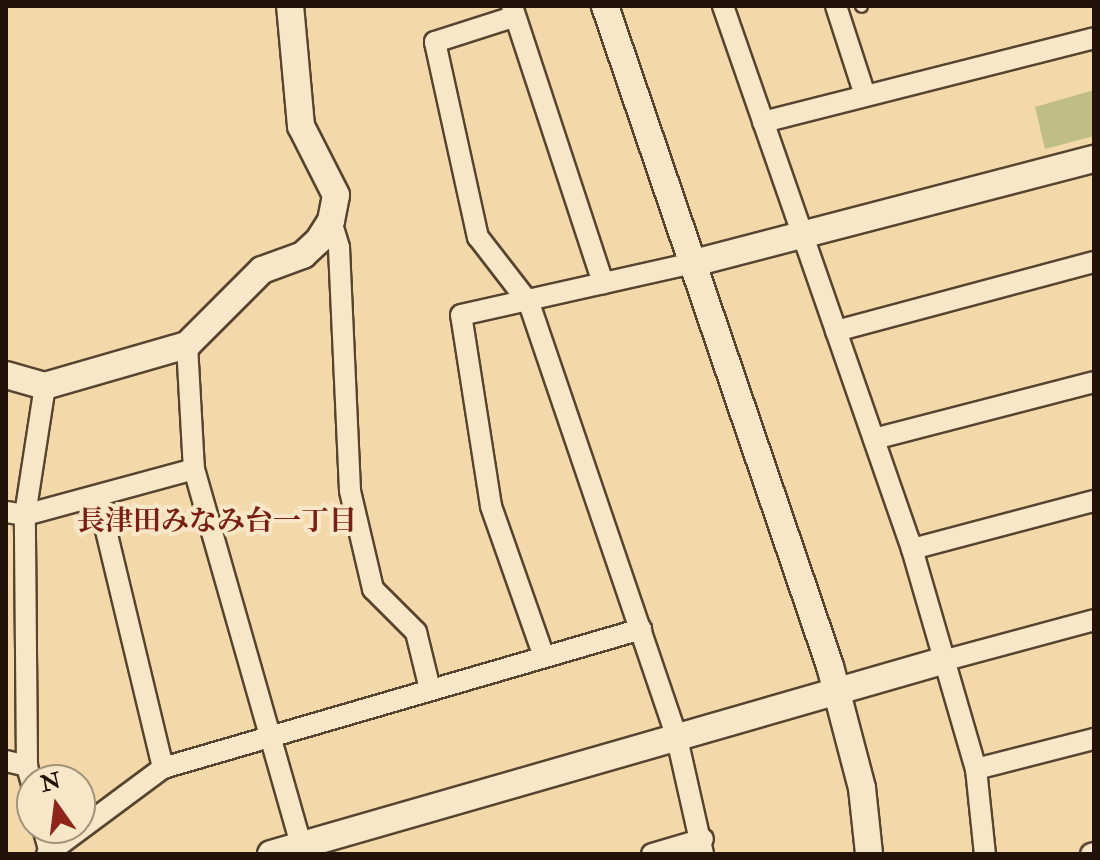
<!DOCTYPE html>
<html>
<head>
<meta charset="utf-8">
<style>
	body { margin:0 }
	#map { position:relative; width:1100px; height:860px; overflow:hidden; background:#f3d9a9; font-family:"IM FELL Double Pica","Noto Serif JP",serif }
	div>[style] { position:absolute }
	.green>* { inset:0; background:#bfbe85 }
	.roads { filter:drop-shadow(2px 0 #574430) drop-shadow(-2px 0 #574430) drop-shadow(0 2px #574430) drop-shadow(0 -2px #574430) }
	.service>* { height:10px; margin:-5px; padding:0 5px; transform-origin:5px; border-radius:5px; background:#f7e6c7 }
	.minor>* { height:20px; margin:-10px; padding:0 10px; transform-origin:10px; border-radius:10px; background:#f7e6c7 }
	.tertiary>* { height:26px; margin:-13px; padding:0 13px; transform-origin:13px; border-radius:13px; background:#f7e6c7 }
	span { translate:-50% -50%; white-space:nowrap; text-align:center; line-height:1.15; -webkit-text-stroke:8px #f7e6c7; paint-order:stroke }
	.neighbourhood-label { font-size:28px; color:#7a1f14; font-weight:700 }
	.frame { position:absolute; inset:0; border:8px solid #231208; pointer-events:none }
	.north { position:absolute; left:16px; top:764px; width:80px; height:80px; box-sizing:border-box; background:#f7e6c7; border:2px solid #a2917b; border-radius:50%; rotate:346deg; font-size:22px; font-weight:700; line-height:32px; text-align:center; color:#231208 }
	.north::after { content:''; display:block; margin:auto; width:28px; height:36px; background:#8f2418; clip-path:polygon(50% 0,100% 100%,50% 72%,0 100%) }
</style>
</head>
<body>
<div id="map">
	<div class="green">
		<div style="clip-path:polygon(1094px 90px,1094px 136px,1045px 149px,1035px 107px)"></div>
	</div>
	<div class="roads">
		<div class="service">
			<div style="left:861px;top:6px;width:1px;rotate:45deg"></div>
		</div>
		<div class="minor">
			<div style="left:512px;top:6px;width:292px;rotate:71.8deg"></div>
			<div style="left:723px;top:6px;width:575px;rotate:70.81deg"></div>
			<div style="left:912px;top:549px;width:229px;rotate:73.8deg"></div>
			<div style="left:976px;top:769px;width:85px;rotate:84deg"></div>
			<div style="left:836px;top:6px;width:94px;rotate:72deg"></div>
			<div style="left:513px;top:17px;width:82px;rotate:162.2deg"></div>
			<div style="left:435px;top:42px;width:200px;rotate:77.6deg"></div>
			<div style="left:478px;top:237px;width:83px;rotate:52.3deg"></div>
			<div style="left:529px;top:303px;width:455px;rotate:71.2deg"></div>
			<div style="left:676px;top:734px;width:123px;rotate:77.3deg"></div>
			<div style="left:763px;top:122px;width:341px;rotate:-14.2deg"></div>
			<div style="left:331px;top:221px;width:28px;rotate:73deg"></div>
			<div style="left:339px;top:248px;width:243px;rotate:87.4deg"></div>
			<div style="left:350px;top:491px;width:101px;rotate:76.8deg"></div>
			<div style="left:373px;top:589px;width:61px;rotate:45deg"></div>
			<div style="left:416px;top:632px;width:59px;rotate:76.2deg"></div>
			<div style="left:836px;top:331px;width:267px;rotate:-15deg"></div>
			<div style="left:187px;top:345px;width:124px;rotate:86.8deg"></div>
			<div style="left:194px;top:469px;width:400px;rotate:74.1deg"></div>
			<div style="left:874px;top:439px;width:227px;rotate:-14.5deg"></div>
			<div style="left:98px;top:497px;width:279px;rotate:76.5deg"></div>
			<div style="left:6px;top:512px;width:19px;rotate:9deg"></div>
			<div style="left:25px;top:515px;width:175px;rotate:-15.2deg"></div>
			<div style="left:912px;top:549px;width:188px;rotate:-14.8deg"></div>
			<div style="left:543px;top:654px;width:157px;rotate:-109.4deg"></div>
			<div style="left:491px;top:506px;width:193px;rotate:-98.9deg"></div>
			<div style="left:461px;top:315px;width:239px;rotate:-12.6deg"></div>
			<div style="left:946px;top:660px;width:153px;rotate:-15.1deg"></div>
			<div style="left:6px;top:761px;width:22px;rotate:13deg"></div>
			<div style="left:976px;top:769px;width:122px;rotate:-14.3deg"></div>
			<div style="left:32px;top:784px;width:19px;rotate:-106deg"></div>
			<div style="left:27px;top:766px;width:251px;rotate:-90.5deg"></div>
			<div style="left:25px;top:515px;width:131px;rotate:-81.2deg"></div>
			<div style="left:43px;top:828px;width:25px;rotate:74deg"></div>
			<div style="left:47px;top:854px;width:144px;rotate:-36.6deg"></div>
			<div style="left:163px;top:768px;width:498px;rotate:-16.2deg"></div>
			<div style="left:652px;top:854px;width:53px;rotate:-16.4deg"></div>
			<div style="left:1091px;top:854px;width:3px;rotate:-18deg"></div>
		</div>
		<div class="tertiary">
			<div style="left:605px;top:6px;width:697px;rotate:71.18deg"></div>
			<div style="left:830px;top:666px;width:126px;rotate:75.3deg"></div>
			<div style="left:862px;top:788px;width:66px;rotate:83.9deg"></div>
			<div style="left:694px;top:263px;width:413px;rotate:-14.6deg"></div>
			<div style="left:6px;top:375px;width:41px;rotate:15.8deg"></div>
			<div style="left:45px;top:386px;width:148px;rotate:-16.1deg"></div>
			<div style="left:187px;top:345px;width:106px;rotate:-45deg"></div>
			<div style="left:262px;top:270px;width:44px;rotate:-20.1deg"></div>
			<div style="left:303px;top:255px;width:22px;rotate:-43deg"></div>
			<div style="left:319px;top:240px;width:22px;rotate:-58deg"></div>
			<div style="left:331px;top:221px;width:26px;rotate:-79deg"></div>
			<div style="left:336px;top:195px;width:77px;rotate:-116.9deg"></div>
			<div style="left:301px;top:126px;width:121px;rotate:-95.2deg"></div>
			<div style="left:271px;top:854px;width:702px;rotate:-16.04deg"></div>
		</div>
	</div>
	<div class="neighbourhood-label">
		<span style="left:217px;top:522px">長津田みなみ台一丁目</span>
	</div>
	<div class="frame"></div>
	<div class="north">N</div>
</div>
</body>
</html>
